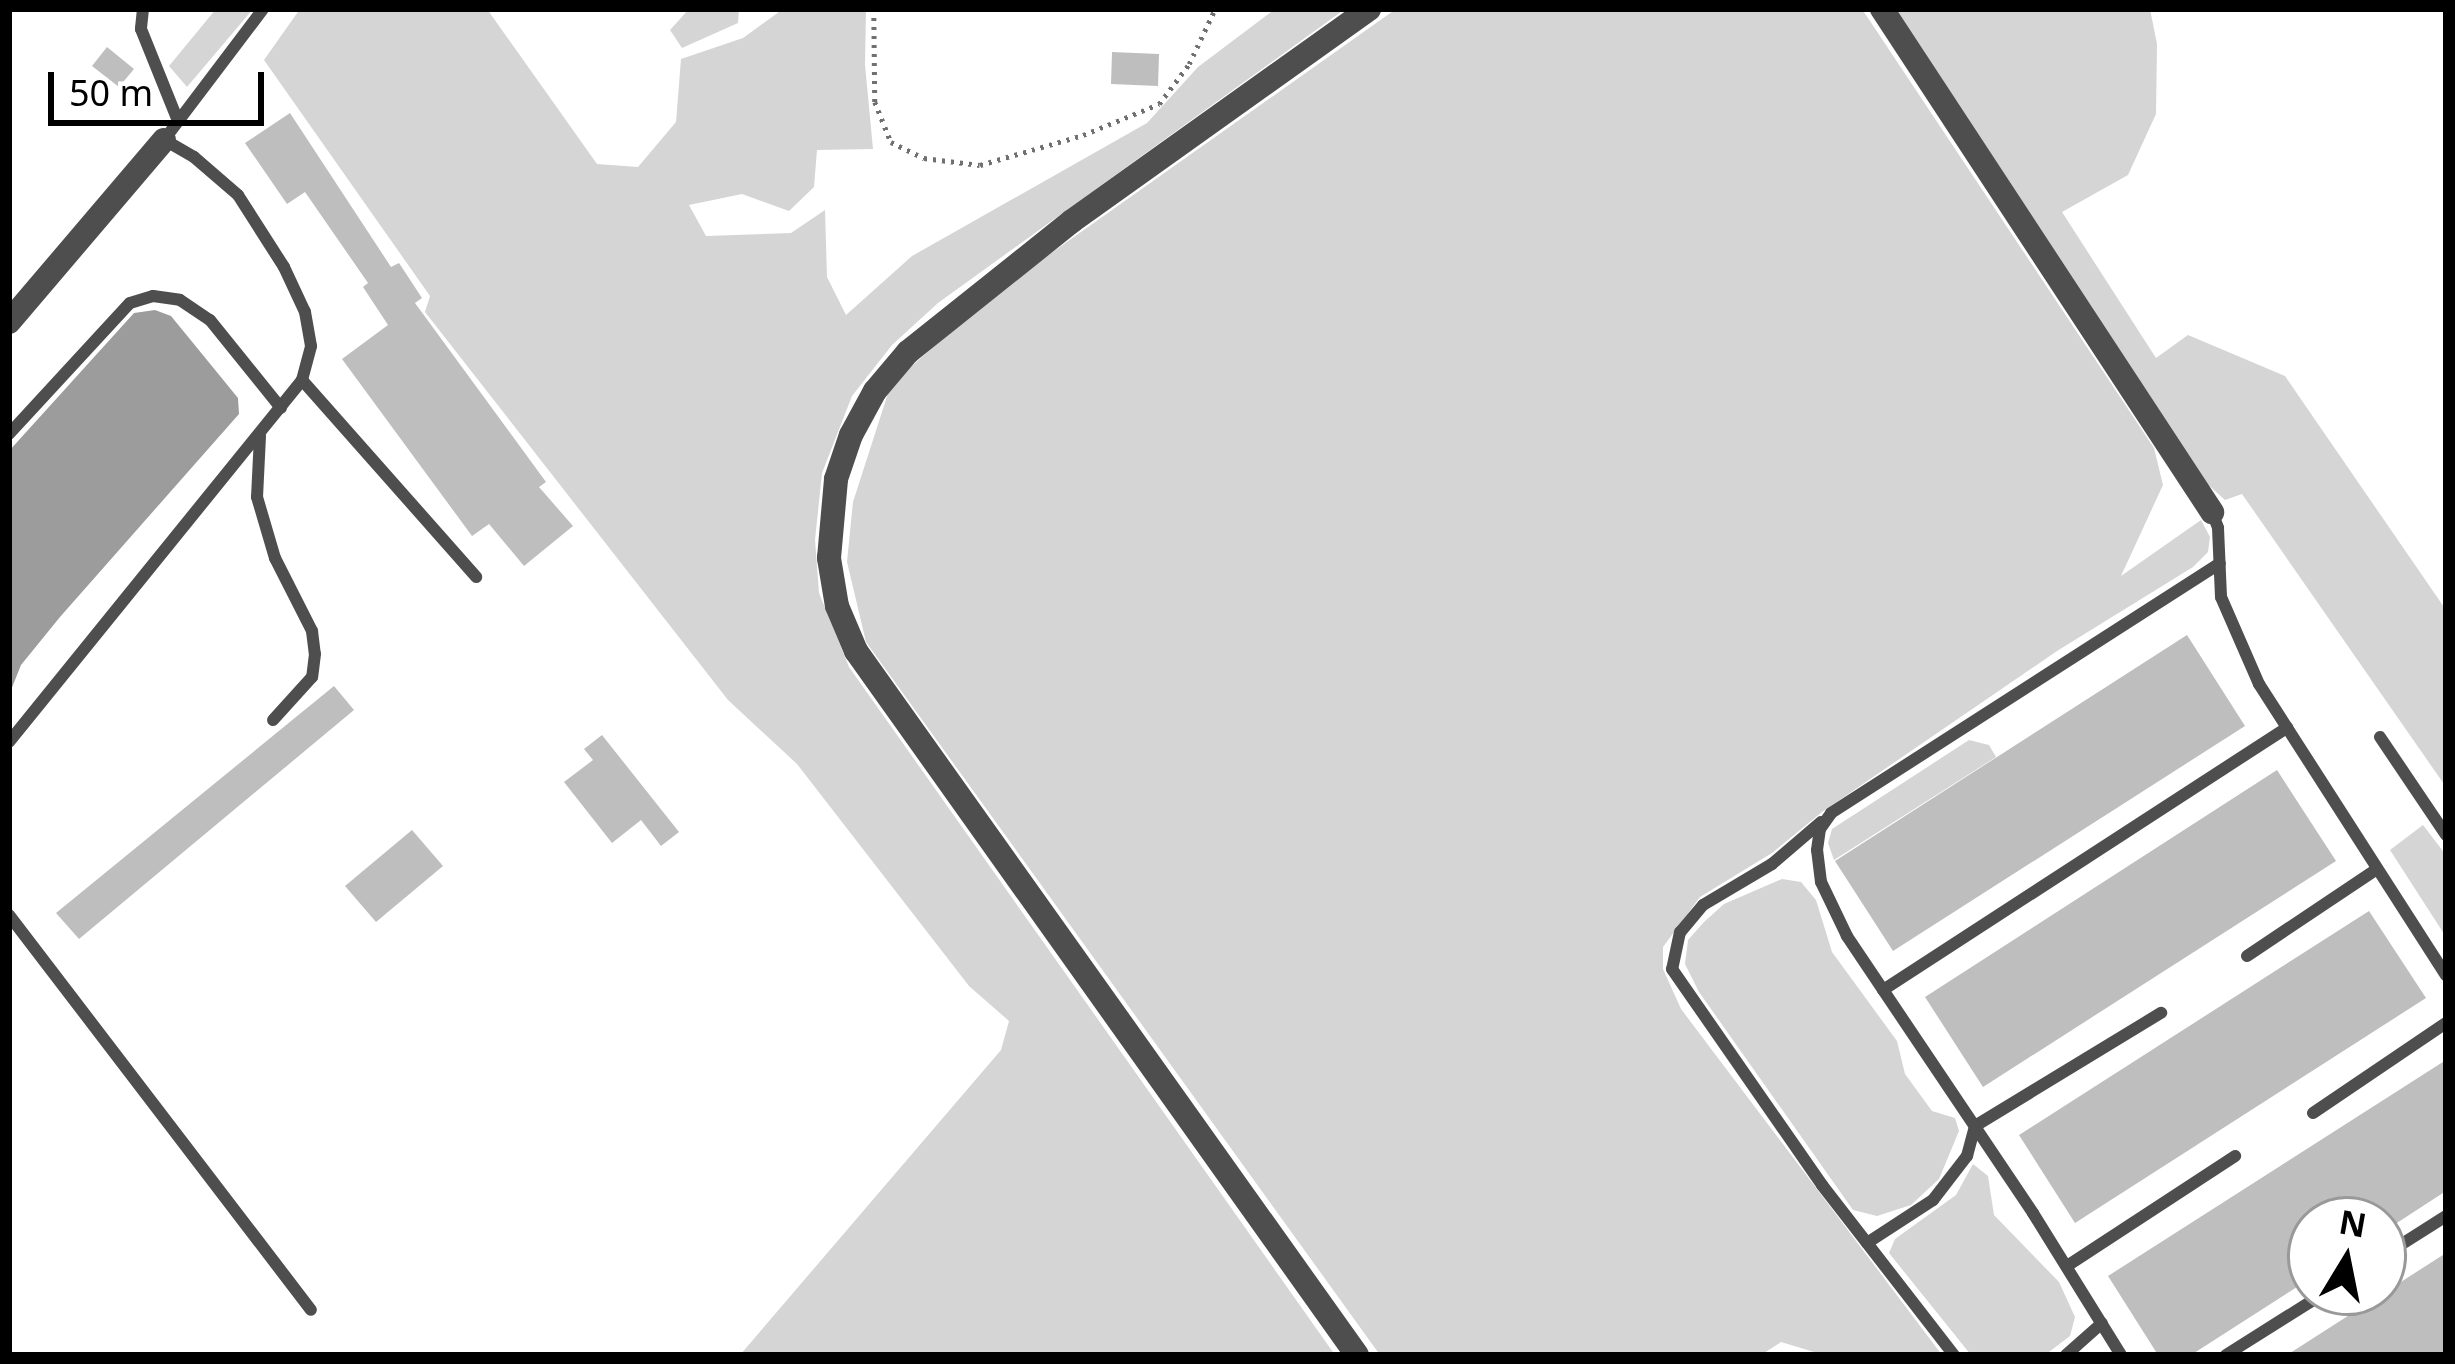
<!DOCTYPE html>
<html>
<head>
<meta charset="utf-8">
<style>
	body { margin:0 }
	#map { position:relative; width:2455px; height:1364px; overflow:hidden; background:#fff; font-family:"Noto Sans",sans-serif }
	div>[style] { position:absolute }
	.green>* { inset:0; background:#d5d5d5 }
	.water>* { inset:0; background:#9c9c9c }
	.building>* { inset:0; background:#bebebe }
	.path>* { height:4.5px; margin-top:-2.25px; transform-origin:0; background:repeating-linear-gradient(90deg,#707070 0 3px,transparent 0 9px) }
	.service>* { height:12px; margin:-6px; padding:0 6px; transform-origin:6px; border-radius:6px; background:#4e4e4e }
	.minor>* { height:24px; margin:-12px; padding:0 12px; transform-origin:12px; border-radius:12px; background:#4e4e4e }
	span { translate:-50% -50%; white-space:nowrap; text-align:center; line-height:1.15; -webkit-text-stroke:9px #fff; paint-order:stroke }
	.frame { position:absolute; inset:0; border:12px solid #000; pointer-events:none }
	.north { position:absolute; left:2287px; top:1196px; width:120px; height:120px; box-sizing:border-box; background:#fff; border:3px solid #999; border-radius:50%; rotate:10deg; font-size:33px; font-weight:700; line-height:48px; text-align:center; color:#000 }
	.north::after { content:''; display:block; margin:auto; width:42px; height:54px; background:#000; clip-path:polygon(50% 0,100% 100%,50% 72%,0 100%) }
	.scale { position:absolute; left:48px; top:72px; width:216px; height:54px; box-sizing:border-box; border:6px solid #000; border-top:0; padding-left:15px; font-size:36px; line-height:42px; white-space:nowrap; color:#000; -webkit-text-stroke:9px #fff; paint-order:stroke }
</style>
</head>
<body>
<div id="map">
	<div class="green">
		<div style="clip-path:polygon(216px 9px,253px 9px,187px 87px,169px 66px)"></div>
		<div style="clip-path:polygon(300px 9px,487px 9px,597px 164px,638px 167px,676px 122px,681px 59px,743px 38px,783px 9px,866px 9px,865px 65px,873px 149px,817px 150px,814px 187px,789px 211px,742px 194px,689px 205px,706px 236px,791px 233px,825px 210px,827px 277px,846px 315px,912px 256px,1147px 123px,1198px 67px,1275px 9px,1345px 9px,938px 303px,892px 345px,852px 396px,822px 473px,815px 540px,819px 593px,849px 667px,1335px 1355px,740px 1355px,1001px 1050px,1009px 1021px,969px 986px,797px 764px,728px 700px,425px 312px,430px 296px,264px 60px)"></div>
		<div style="clip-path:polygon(689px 9px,739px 9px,738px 23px,682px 48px,670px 30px)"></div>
		<div style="clip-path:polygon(1396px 9px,1862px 9px,2154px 448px,2163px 485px,2121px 576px,2201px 520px,2210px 537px,2208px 552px,2193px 567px,2057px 651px,1822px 812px,1772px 853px,1700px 897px,1663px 947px,1663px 969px,1681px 1009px,1942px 1355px,1824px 1355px,1781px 1342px,1761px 1355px,1380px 1355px,866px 642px,847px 562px,853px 502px,891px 384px,999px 290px)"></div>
		<div style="clip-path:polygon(1894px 9px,2150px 9px,2157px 44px,2156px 114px,2128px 175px,2062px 212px,2156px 358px,2188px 335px,2285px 376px,2446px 610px,2446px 787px,2242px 494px,2225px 500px,2204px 481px)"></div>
		<div style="clip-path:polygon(1969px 740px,1989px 745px,1996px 757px,1834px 860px,1828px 843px,1832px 829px)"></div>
		<div style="clip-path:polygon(2423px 825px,2446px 855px,2446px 937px,2390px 850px)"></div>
		<div style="clip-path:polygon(1782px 879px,1801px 882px,1816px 900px,1832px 952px,1897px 1041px,1905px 1074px,1932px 1111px,1955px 1118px,1959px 1131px,1939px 1179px,1911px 1205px,1877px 1216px,1853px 1210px,1699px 992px,1685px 964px,1688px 940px,1704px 922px,1724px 904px)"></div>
		<div style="clip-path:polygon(1973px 1164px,1988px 1176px,1994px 1215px,2059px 1282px,2075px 1317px,2070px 1336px,2045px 1355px,1971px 1355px,1889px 1253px,1895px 1239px,1956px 1195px)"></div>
	</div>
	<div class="water">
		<div style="clip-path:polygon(155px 310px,171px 316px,238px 398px,239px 414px,60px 617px,21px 665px,9px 695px,9px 451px,134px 313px)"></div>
	</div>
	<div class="building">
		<div style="clip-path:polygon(107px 47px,134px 69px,119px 87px,92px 66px)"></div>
		<div style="clip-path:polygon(1112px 52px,1159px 54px,1158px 86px,1111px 84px)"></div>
		<div style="clip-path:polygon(290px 113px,391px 267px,399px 263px,422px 298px,415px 303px,546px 482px,539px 487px,573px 526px,524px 566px,489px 524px,472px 536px,342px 359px,388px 325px,363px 287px,368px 283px,305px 192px,287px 204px,245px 143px)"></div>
		<div style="clip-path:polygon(2187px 635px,2245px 726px,1893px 951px,1835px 861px)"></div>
		<div style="clip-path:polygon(334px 686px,354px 710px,79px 939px,56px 913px)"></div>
		<div style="clip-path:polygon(602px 735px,679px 832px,661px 846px,641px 820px,612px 843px,564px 782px,593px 760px,584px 749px)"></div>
		<div style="clip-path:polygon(2277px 770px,2336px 861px,1983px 1087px,1925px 997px)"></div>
		<div style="clip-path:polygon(412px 830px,443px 866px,376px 922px,345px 886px)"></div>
		<div style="clip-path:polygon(2369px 911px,2426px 998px,2075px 1223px,2019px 1135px)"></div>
		<div style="clip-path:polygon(2446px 1060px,2446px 1191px,2383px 1232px,2383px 1220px,2311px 1220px,2311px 1278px,2191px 1355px,2158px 1355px,2108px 1276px)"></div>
		<div style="clip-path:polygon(2446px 1253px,2446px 1355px,2287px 1355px)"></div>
	</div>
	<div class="path">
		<div style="left:874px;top:9px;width:93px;rotate:89.4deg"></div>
		<div style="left:875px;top:102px;width:43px;rotate:68.2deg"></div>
		<div style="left:891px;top:142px;width:37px;rotate:26deg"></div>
		<div style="left:924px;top:158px;width:56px;rotate:7.1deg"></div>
		<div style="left:980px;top:165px;width:107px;rotate:-16.2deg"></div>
		<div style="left:1083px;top:135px;width:82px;rotate:-22.2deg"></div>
		<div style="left:1159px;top:104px;width:50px;rotate:-53.1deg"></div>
		<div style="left:1189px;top:64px;width:61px;rotate:-64.7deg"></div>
	</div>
	<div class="service">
		<div style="left:143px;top:9px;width:20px;rotate:96deg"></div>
		<div style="left:141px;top:29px;width:99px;rotate:68.1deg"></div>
		<div style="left:302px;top:380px;width:263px;rotate:48.5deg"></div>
		<div style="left:9px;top:434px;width:178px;rotate:-47.3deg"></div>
		<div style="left:130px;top:303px;width:24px;rotate:-17deg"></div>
		<div style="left:153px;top:296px;width:27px;rotate:8deg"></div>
		<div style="left:180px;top:300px;width:36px;rotate:34deg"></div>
		<div style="left:210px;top:320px;width:113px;rotate:51.1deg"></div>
		<div style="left:260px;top:436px;width:61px;rotate:92.8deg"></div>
		<div style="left:257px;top:497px;width:64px;rotate:73.6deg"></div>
		<div style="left:275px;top:558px;width:82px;rotate:63.1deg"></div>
		<div style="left:312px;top:631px;width:23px;rotate:83deg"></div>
		<div style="left:315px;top:654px;width:23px;rotate:97deg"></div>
		<div style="left:312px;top:677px;width:58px;rotate:132.2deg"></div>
		<div style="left:2212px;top:512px;width:17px;rotate:69deg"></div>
		<div style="left:2218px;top:528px;width:69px;rotate:87.5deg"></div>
		<div style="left:2221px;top:597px;width:95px;rotate:66.4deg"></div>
		<div style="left:2259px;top:684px;width:346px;rotate:57.3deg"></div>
		<div style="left:2380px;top:737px;width:118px;rotate:56deg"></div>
		<div style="left:9px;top:742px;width:466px;rotate:-51deg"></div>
		<div style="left:302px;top:380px;width:35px;rotate:-75deg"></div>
		<div style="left:311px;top:346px;width:35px;rotate:-100deg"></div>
		<div style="left:305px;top:312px;width:50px;rotate:-115deg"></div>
		<div style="left:284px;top:267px;width:85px;rotate:-122.6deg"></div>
		<div style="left:238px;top:195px;width:58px;rotate:-139.2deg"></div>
		<div style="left:194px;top:157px;width:34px;rotate:-150deg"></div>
		<div style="left:164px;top:140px;width:164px;rotate:-52.9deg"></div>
		<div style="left:1821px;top:822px;width:65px;rotate:139.4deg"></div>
		<div style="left:1772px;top:864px;width:80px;rotate:149.3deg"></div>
		<div style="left:1703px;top:905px;width:35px;rotate:130deg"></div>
		<div style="left:1680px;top:932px;width:38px;rotate:102deg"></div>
		<div style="left:1672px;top:969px;width:263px;rotate:55.2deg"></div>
		<div style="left:1822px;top:1185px;width:215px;rotate:52.2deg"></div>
		<div style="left:9px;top:915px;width:497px;rotate:52.6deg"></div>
		<div style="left:2247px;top:956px;width:156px;rotate:-33.8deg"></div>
		<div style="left:1883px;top:990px;width:482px;rotate:-33deg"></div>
		<div style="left:2313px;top:1113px;width:161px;rotate:-34.1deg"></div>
		<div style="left:1867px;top:1243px;width:79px;rotate:-33.1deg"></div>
		<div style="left:1933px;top:1200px;width:56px;rotate:-52.3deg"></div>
		<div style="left:1967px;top:1156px;width:31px;rotate:-75deg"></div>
		<div style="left:1975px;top:1126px;width:218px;rotate:-31.3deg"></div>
		<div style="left:2383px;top:1256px;width:75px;rotate:-32.4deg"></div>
		<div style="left:2067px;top:1266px;width:201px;rotate:-33.2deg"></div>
		<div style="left:2066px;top:1355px;width:48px;rotate:-41.6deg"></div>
		<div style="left:2121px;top:1355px;width:167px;rotate:-121.8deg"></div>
		<div style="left:2033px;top:1213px;width:334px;rotate:-123.9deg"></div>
		<div style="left:1847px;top:936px;width:60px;rotate:-115.7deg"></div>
		<div style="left:1821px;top:882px;width:32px;rotate:-97deg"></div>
		<div style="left:1817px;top:850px;width:21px;rotate:-82deg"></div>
		<div style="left:1820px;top:829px;width:19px;rotate:-55deg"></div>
		<div style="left:1831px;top:813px;width:462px;rotate:-32.7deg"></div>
		<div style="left:2226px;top:1355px;width:118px;rotate:-32.2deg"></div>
	</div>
	<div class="minor">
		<div style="left:1882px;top:9px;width:602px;rotate:56.73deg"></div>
		<div style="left:9px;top:322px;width:239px;rotate:-49.6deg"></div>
		<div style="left:1357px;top:1355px;width:864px;rotate:-125.44deg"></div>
		<div style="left:856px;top:651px;width:49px;rotate:-112.9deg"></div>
		<div style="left:837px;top:606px;width:49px;rotate:-99.5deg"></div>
		<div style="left:829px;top:558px;width:79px;rotate:-84.9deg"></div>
		<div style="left:836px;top:479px;width:46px;rotate:-71.2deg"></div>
		<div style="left:851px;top:435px;width:50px;rotate:-61.4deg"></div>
		<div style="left:875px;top:391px;width:51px;rotate:-49.8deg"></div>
		<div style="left:908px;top:352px;width:210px;rotate:-38.6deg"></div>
		<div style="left:1072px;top:221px;width:365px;rotate:-35.5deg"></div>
	</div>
	<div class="frame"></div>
	<div class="north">N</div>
	<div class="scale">50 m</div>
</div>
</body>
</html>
